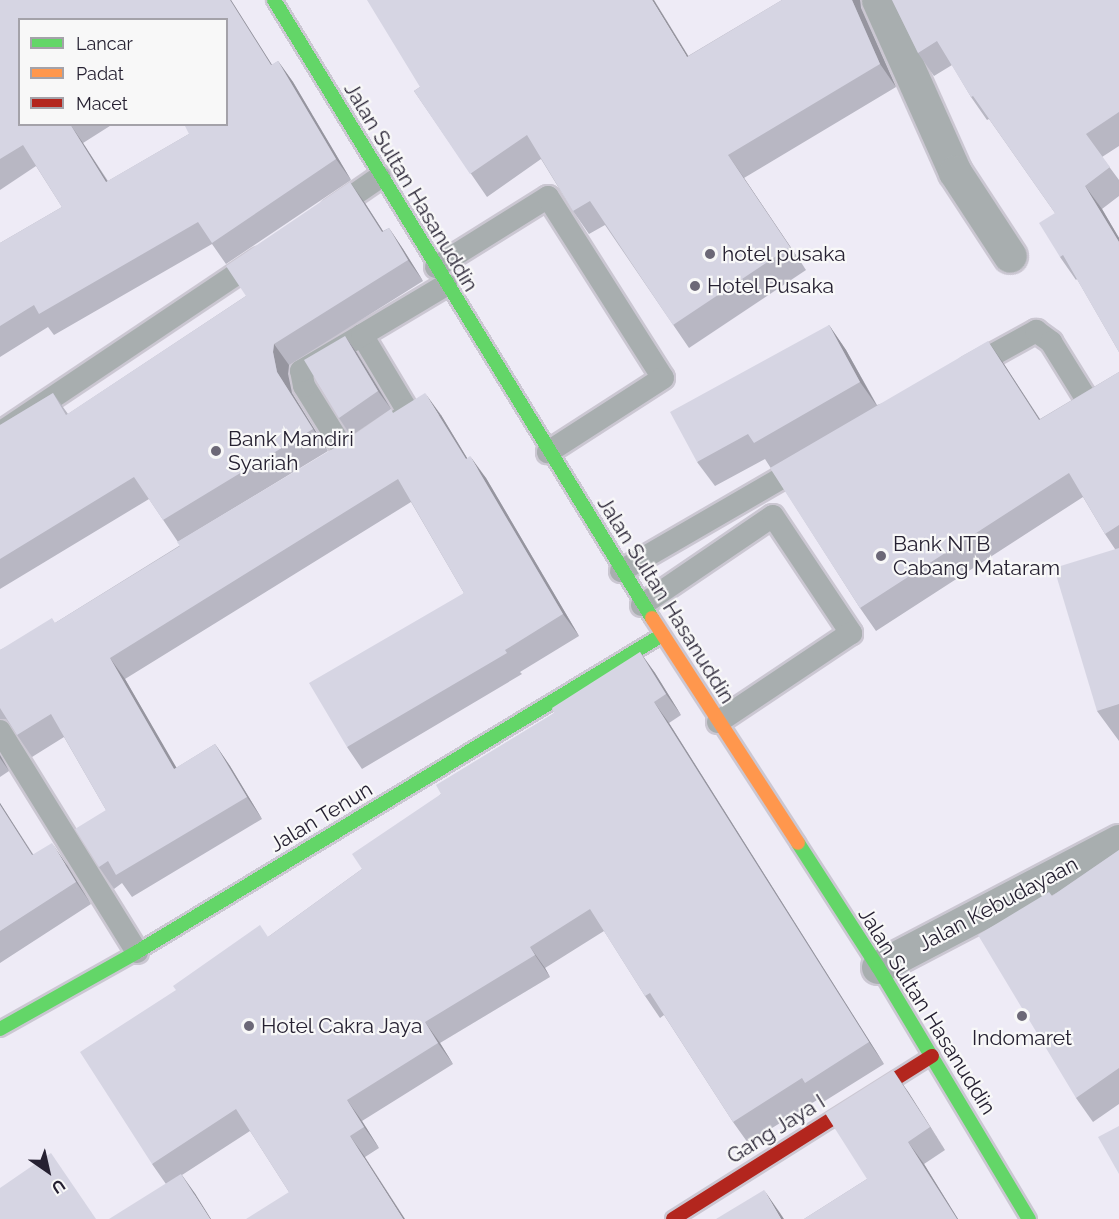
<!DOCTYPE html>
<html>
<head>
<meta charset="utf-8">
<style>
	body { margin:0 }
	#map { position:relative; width:1119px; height:1219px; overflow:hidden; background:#eeebf6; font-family:Raleway,sans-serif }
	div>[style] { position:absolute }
	.roads { filter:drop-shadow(2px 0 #cbc7d2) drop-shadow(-2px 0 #cbc7d2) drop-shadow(0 2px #cbc7d2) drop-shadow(0 -2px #cbc7d2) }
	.lane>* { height:22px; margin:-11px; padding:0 11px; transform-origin:11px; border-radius:11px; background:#a8aeaf }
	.street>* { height:33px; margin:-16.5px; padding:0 16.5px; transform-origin:16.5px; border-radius:16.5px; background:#a8aeaf }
	.fast>* { height:14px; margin:-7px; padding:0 7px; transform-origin:7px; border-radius:7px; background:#63d668 }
	.slow>* { height:14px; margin:-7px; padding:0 7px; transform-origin:7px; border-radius:7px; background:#ff974d }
	.jam>* { height:14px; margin:-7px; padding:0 7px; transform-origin:7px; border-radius:7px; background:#b3261e }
	.wall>* { inset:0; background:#b8b7c3 }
	.shaded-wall>* { inset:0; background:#96959f }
	.building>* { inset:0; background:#d6d5e3 }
	.dots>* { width:16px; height:16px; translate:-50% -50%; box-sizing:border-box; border:3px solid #f8f8f8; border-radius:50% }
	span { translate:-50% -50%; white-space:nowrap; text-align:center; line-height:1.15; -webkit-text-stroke:4.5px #f8f8f8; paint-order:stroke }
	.street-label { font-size:21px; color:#262132 }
	.poi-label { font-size:21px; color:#262132 }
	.left { translate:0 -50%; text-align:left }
	.legend { position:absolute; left:18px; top:18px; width:210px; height:108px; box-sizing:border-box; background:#f8f8f8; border:2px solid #a4a2a9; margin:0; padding:8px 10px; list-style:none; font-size:18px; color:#262132 }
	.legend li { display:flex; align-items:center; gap:12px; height:30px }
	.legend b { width:30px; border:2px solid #a4a2a9 }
	.north { position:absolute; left:18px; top:1141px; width:60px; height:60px; -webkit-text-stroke:4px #f8f8f8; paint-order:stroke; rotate:146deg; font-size:16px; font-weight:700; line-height:24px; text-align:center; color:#262132 }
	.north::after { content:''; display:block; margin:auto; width:21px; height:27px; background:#262132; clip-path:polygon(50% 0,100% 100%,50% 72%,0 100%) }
</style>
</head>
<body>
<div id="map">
	<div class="roads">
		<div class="lane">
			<div style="left:332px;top:210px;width:58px;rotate:-34.5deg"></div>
			<div style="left:436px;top:267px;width:132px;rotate:-32deg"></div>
			<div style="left:548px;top:197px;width:214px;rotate:57.6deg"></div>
			<div style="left:663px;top:378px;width:137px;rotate:147.2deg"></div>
			<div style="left:362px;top:335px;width:87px;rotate:59deg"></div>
			<div style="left:407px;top:410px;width:7px;rotate:117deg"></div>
			<div style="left:404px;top:416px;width:69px;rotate:145.6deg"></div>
			<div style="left:347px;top:455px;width:81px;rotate:-121.9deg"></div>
			<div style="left:304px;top:386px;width:15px;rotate:-101deg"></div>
			<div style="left:301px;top:371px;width:71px;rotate:-30.5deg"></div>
			<div style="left:362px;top:335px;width:98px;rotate:-30.8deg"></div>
			<div style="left:969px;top:368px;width:77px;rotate:-28.9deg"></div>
			<div style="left:1036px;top:331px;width:19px;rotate:36deg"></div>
			<div style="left:1051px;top:342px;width:68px;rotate:58.2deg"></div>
			<div style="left:0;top:433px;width:312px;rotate:-33.9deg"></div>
			<div style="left:621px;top:571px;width:211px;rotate:-30.1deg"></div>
			<div style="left:642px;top:605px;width:158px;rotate:-34.2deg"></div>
			<div style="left:773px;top:516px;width:141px;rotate:56.3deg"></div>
			<div style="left:851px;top:633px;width:160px;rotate:146.2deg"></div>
			<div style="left:0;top:731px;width:260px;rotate:58.2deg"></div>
		</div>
		<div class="street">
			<div style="left:878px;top:0;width:188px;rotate:65.9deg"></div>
			<div style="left:955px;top:172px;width:100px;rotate:56.8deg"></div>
			<div style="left:878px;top:967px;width:272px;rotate:-27.6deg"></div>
		</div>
		<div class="fast">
			<div style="left:274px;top:0;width:724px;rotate:58.55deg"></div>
			<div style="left:798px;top:843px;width:148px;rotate:57.2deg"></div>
			<div style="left:878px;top:967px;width:294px;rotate:59.1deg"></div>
			<div style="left:0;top:1029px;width:157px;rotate:-29.3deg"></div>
			<div style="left:137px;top:952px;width:613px;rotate:-31.12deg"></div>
		</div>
		<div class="slow">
			<div style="left:652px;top:618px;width:268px;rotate:57deg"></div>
		</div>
		<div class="jam">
			<div style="left:673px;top:1219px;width:306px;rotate:-32.2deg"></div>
		</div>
	</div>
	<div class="wall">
		<div style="clip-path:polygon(evenodd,0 0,231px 0,272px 65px,278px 61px,293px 82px,351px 180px,226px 264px,212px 244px,54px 335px,48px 327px,0 357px,0 243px,62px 207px,36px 166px,0 190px,0 0,226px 20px,189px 134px,108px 181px,83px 143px,113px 124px,20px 124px,226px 20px)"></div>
		<div style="clip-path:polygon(782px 0,860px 0,861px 8px,896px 87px,744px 178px,806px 270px,689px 348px,605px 225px,589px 234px,573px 211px,541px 159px,487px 197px,414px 91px,420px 87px,688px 56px)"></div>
		<div style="clip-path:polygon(892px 0,1119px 0,1119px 146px,1102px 157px,1119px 180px,1119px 196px,1102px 209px,1119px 238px,1119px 352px,1077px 279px,1076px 280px,1060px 257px,1055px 213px,989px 119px,987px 120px,971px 97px,952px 65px,934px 76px,918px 53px)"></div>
		<div style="clip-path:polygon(365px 203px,383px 231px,389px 228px,403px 249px,423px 281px,289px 365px,288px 374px,292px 393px,328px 451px,178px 542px,149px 499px,0 589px,0 425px,53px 393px,68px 414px,246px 296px)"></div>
		<div style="clip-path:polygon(829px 325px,846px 350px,877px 405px,1004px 364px,1040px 419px,1119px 372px,1119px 741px,1097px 711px,1115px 549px,1105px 534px,1083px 497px,876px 631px,860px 608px,765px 459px,715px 486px,697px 462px)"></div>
		<div style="clip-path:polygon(345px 336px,357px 353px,391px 409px,351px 436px,339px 418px)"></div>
		<div style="clip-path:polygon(393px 413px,441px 415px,467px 458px,486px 478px,579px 636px,520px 672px,522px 674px,362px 769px,347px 747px,464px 593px,411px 502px,125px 679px,176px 768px,215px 744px,230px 766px,262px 819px,132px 897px,122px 883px,114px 889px,99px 867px,106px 810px,64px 737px,32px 757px,7px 720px,6px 719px,0 719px,0 650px,55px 623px)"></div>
		<div style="clip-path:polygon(640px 652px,655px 673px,681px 715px,669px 723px,884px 1064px,820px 1104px,817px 1100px,748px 1143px,733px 1122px,664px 1015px,660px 1018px,645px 996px,604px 931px,545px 968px,550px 977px,440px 1043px,453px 1064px,362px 1121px,379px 1148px,365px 1157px,289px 1192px,250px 1131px,182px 1175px,196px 1195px,166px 1184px,152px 1164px,268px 937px,362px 869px,441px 794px)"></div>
		<div style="clip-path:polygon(0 755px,9px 771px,0 777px)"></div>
		<div style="clip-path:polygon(0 803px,33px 854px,67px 865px,91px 904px,0 963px)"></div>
		<div style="clip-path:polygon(1119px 850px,1119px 1104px,1093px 1122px,1076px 1098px,1052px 896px)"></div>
		<div style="clip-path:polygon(893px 1070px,945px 1150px,924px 1164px,958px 1219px,804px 1219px,867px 1179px)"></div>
	</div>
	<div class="shaded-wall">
		<div style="clip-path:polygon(230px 0,231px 0,286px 87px,271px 65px)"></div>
		<div style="clip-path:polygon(652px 0,654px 0,703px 80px,687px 57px)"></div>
		<div style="clip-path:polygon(852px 0,860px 0,861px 8px,896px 87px,880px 64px)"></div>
		<div style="clip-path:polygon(278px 61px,293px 82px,351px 180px,336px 159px)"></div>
		<div style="clip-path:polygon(70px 124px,83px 143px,121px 203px,106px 182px)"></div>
		<div style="clip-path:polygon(728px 155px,744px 178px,806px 270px,790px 247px)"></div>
		<div style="clip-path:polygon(350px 182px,365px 203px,397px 253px,382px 232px)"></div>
		<div style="clip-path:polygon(1085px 186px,1102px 209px,1119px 238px,1119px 242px)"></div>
		<div style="clip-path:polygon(389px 228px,403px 249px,423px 281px,408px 260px)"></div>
		<div style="clip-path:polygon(829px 325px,846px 350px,877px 406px,860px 382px)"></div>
		<div style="clip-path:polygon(345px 336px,357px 353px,391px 409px,378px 391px)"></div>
		<div style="clip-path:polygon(988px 341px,1004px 364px,1055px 443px,1039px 420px)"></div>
		<div style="clip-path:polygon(274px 344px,289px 365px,288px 374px,292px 393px,328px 451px,313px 429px,277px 372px,273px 352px)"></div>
		<div style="clip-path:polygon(425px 393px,441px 415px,481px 481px,466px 459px)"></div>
		<div style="clip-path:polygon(470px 456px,486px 478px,579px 636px,563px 614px)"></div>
		<div style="clip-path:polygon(640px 652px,655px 673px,681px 715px,666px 694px)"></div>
		<div style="clip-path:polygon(110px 658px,125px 679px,190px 791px,174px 769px)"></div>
		<div style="clip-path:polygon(654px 702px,669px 723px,884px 1064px,869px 1042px)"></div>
		<div style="clip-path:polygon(215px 744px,230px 766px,262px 819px,247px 797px)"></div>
		<div style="clip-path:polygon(0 755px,9px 771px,0 758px)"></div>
		<div style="clip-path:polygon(0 803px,47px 877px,32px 855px,0 805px)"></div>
		<div style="clip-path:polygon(52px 843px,67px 865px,91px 904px,76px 882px)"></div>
		<div style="clip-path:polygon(530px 947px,545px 968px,550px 977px,535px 955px)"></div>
		<div style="clip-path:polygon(425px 1022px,440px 1043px,453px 1064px,438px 1043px)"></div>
		<div style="clip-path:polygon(893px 1070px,909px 1093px,945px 1150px,930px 1127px)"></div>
		<div style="clip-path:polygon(347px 1100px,362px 1121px,379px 1148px,364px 1127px)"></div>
		<div style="clip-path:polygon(350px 1136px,365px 1157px,405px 1219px,403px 1219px)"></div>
		<div style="clip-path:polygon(908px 1142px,924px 1164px,958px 1219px,957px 1219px)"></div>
		<div style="clip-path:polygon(181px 1174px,196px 1195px,211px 1219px,210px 1219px)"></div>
		<div style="clip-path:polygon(764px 1190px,780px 1213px,784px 1219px,781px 1219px)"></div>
	</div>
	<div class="building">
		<div style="clip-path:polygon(evenodd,0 0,230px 0,271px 65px,278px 61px,336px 159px,212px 243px,198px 222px,39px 314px,34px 305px,0 326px,0 243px,62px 207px,23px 145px,0 159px,0 0,20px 20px,226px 20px,226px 124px,184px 124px,189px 134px,106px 182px,70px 124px,20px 124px,20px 20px)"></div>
		<div style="clip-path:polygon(367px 0,652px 0,687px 57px,782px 0,852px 0,880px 64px,728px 155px,790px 247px,673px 325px,590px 201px,573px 211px,527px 135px,470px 174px,414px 91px,420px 87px)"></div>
		<div style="clip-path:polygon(892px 0,1119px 0,1119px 112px,1086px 134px,1110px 167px,1085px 186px,1119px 242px,1119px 352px,1063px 255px,1060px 257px,1039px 223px,1055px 213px,973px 96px,971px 97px,937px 41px,918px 53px)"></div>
		<div style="clip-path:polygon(350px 182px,382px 232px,389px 228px,408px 260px,274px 344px,273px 352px,277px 372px,313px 429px,163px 520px,134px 477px,0 559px,0 425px,53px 393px,66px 415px,246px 296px,226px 266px)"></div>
		<div style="clip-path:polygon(829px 325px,860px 382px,754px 443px,748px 434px,697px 462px,670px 412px)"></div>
		<div style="clip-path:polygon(345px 336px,378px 391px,339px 418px,304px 360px)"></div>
		<div style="clip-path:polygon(988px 341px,1039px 420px,1119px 372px,1119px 525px,1105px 534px,1069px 473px,860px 608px,770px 468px)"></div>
		<div style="clip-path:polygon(425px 393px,466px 459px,470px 456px,563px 614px,505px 650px,507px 653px,347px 747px,309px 683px,464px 593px,398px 479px,110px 658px,174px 769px,215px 744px,247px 797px,116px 875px,108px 861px,99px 867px,75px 829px,106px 810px,51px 714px,17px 735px,0 708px,0 650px,52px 618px,55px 623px,180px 546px,177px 542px,339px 445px,391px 409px,393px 413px)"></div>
		<div style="clip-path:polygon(1119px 548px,1119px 704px,1097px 711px,1054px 568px)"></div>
		<div style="clip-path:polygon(640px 652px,666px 694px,654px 702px,869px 1042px,805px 1083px,802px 1078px,733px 1122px,650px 993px,645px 996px,590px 909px,530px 947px,535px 955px,425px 1022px,438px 1043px,347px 1100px,364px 1127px,350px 1136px,403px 1219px,246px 1219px,289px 1192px,236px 1109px,152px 1164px,80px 1052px,176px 990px,173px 986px,260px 925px,268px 937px,362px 869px,352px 854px,441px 794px,436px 785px,554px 713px,552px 708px)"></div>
		<div style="clip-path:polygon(0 805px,32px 855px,52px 843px,76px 882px,0 931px)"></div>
		<div style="clip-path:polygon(1119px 850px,1119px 1068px,1076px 1098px,978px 935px,1049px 892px,1052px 896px)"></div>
		<div style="clip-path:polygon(893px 1070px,930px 1127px,908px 1142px,957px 1219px,804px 1219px,867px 1179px,825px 1113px)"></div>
		<div style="clip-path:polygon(1119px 1126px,1119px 1174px,1098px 1137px)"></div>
		<div style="clip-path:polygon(51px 1153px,96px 1219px,0 1219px,0 1188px)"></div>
		<div style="clip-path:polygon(181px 1174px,210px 1219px,109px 1219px)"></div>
		<div style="clip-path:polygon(764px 1190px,781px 1219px,716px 1219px)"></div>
	</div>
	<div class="dots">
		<div style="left:710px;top:254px;background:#6c6877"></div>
		<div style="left:695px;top:286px;background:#6c6877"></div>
		<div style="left:216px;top:451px;background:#6c6877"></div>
		<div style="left:881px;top:556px;background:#6c6877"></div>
		<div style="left:1022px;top:1016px;background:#6c6877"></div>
		<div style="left:249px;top:1026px;background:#6c6877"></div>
	</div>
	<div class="street-label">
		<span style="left:411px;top:187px;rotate:59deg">Jalan Sultan Hasanuddin</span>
		<span style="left:666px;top:600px;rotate:58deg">Jalan Sultan Hasanuddin</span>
		<span style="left:321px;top:817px;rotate:-31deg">Jalan Tenun</span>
		<span style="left:998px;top:904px;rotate:-28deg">Jalan Kebudayaan</span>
		<span style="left:927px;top:1011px;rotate:58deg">Jalan Sultan Hasanuddin</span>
		<span style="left:776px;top:1129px;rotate:-32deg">Gang Jaya I</span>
	</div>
	<div class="poi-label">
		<span class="left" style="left:722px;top:254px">hotel pusaka</span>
		<span class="left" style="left:707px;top:286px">Hotel Pusaka</span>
		<span class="left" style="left:228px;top:451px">Bank Mandiri<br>Syariah</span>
		<span class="left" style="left:893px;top:556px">Bank NTB<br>Cabang Mataram</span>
		<span class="left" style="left:261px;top:1026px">Hotel Cakra Jaya</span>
		<span style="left:1022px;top:1038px">Indomaret</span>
	</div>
	<ul class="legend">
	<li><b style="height:8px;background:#63d668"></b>Lancar</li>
	<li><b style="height:8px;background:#ff974d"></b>Padat</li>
	<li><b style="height:8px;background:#b3261e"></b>Macet</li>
	</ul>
	<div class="north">U</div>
</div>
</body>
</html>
